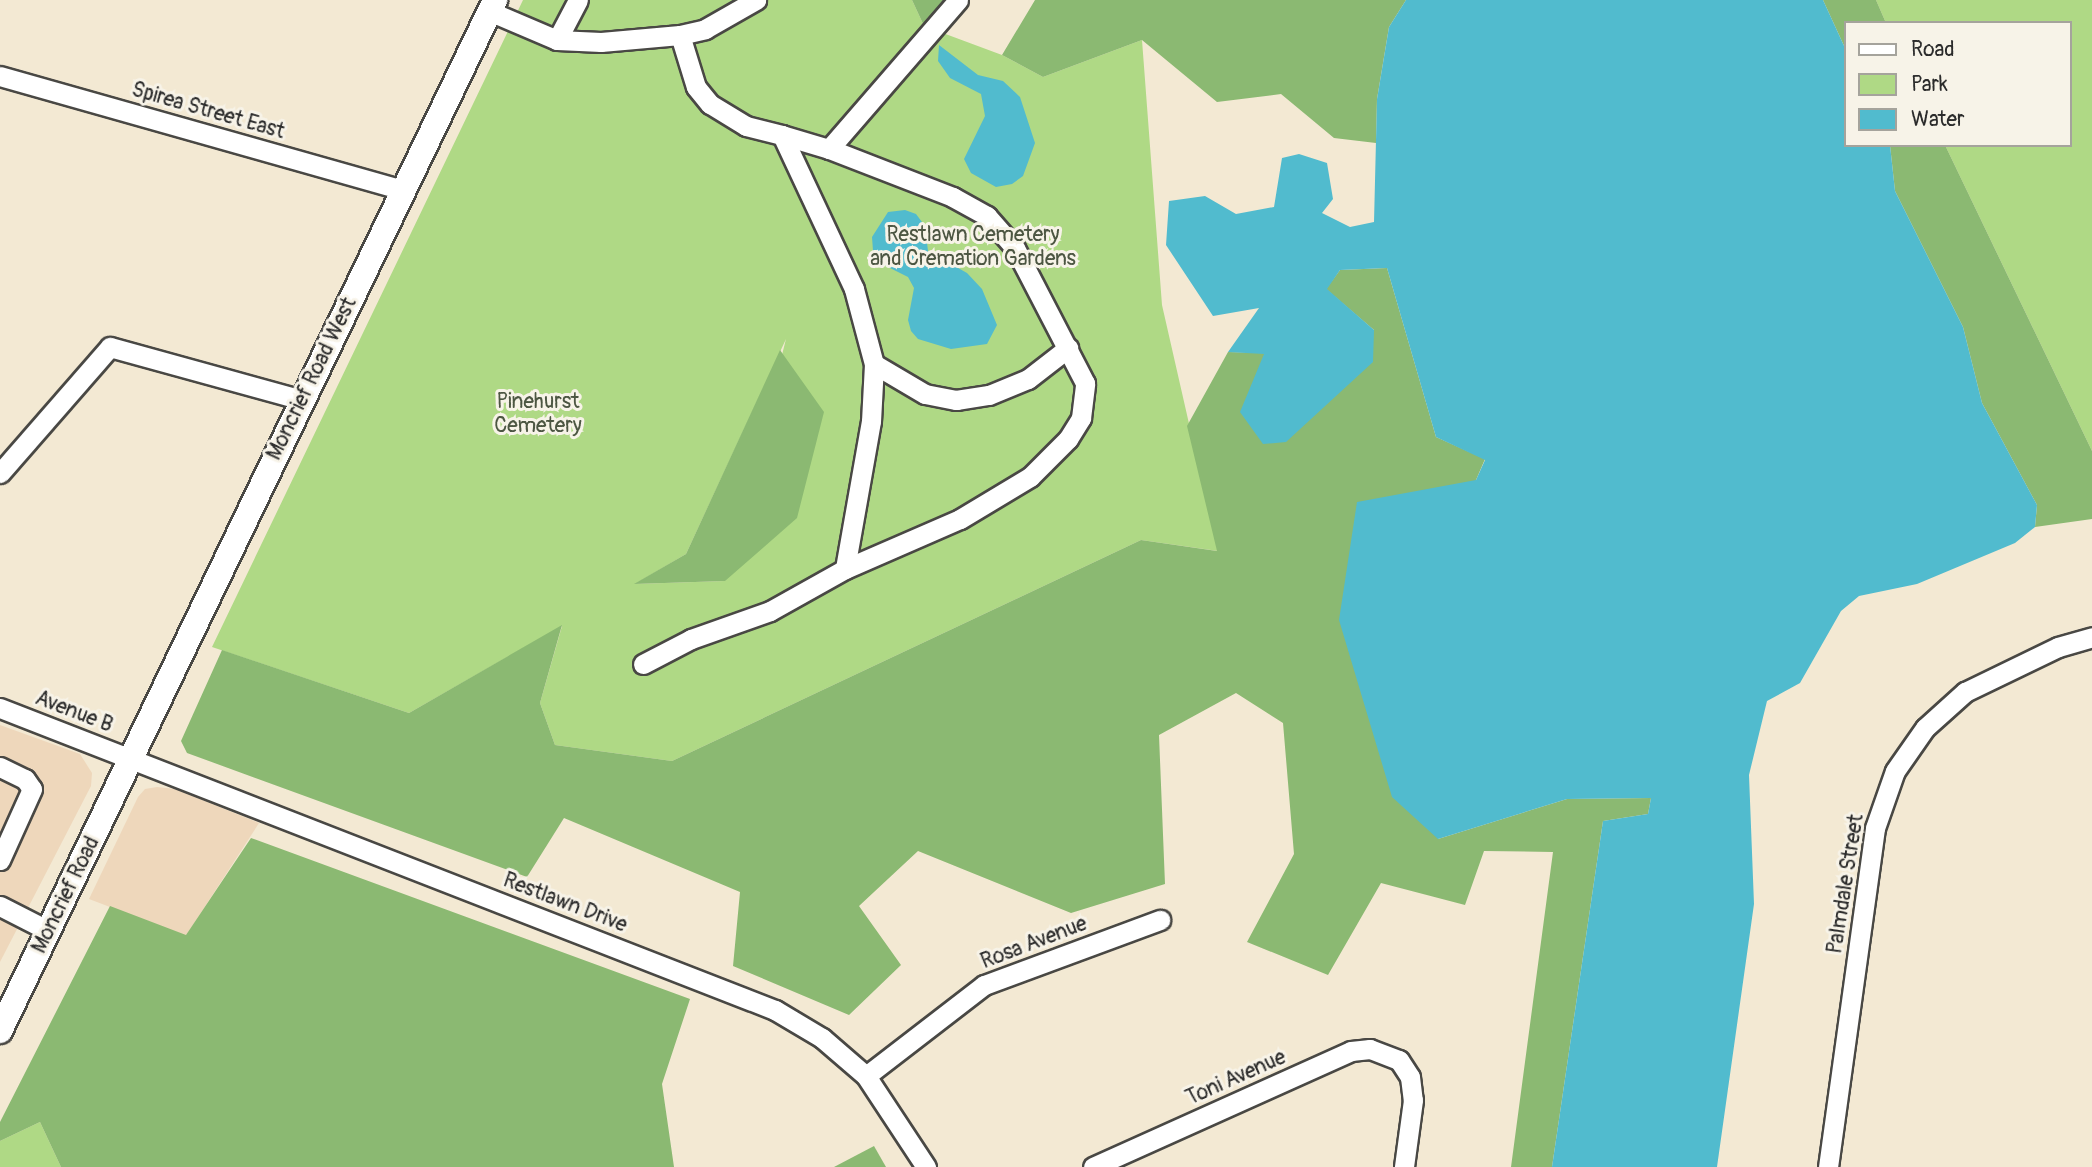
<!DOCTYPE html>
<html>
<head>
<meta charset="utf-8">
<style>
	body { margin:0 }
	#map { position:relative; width:2092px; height:1167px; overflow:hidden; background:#f3e9d3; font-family:Pangolin,sans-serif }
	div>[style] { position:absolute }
	.built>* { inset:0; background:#eed7bb }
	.green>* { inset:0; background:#afd985 }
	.forest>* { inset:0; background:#8bb972 }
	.water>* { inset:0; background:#51bbce }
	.roads { filter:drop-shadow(2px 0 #494844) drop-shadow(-2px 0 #494844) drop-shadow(0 2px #494844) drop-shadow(0 -2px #494844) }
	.minor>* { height:19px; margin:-9.5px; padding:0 9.5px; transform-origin:9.5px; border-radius:9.5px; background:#fff }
	.major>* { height:24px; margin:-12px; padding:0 12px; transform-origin:12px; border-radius:12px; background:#fff }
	span { translate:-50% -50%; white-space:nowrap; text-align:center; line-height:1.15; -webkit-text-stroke:6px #f7f3e8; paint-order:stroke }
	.street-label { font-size:21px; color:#2b2b2b }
	.park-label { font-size:21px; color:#4c5642 }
	.legend { position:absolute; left:1844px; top:21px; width:228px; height:126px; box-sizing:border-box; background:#f7f3e8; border:2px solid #a5a39c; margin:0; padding:9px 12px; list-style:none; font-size:21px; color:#2b2b2b }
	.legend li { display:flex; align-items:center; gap:14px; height:35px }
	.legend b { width:35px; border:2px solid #a5a39c }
</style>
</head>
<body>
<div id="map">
	<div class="built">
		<div style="clip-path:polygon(0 725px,80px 754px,92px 773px,91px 786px,0 962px)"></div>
		<div style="clip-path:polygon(157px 787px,175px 789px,259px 823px,186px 936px,89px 899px,138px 797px,145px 789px)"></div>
	</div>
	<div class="green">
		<div style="clip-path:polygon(evenodd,523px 0,912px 0,924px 26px,1002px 55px,1043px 77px,1142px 40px,1162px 305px,1218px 551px,1141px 540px,672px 761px,555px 745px,540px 703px,562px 626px,409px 713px,212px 647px,523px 0,786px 339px,725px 581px,635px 584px,686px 554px,786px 339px)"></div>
		<div style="clip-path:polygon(1876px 0,2092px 0,2092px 451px,1945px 145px,2069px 145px,2069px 23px,1886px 23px)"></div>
		<div style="clip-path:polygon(40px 1122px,61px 1167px,0 1167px,0 1141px)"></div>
	</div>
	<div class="forest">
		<div style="clip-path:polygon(912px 0,947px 0,924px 26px)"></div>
		<div style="clip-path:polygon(1035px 0,1406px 0,1389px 27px,1377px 99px,1376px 143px,1334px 138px,1281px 94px,1217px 102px,1142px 40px,1043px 77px,1002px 55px)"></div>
		<div style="clip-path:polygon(1823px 0,1876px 0,1886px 23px,1845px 23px,1845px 48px)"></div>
		<div style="clip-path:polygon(1890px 145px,1945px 145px,2092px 451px,2092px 519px,2035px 527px,2037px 505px,1982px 403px,1963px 327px,1895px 191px)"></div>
		<div style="clip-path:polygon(1387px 268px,1436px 437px,1485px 459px,1476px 480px,1438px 839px,1567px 799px,1651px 798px,1648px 814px,1603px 821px,1552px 1167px,1511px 1167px,1553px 852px,1484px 851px,1465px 905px,1381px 883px,1328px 975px,1247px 942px,1294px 854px,1283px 723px,1236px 693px,1159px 735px,1165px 884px,1071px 913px,918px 851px,859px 906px,901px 965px,849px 1015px,733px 966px,740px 892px,564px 818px,527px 877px,187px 753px,181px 741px,222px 650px,409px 713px,562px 625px,540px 703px,555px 745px,672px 761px,1141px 540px,1217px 551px,1187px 426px,1228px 352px,1264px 353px,1374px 330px,1326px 289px,1340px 270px)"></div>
		<div style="clip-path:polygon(780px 350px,824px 412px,797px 518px,725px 581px,634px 584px,686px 554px)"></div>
		<div style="clip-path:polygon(251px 838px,690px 999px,662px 1084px,674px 1167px,61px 1167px,40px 1122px,0 1141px,0 1122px,110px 906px,186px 935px)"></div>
		<div style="clip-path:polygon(874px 1146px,886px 1167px,834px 1167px)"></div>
	</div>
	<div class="water">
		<div style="clip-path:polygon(1406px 0,1823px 0,1845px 48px,1845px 145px,1890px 145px,1895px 191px,1963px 327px,1982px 403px,2037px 505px,2035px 527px,2015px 543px,1917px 584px,1859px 596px,1841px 611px,1800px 683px,1767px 701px,1749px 775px,1754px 904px,1717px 1167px,1552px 1167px,1603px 821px,1648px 814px,1651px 798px,1567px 799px,1438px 839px,1392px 797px,1339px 620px,1357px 502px,1476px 480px,1485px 460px,1436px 437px,1387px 268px,1340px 270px,1327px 289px,1374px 330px,1373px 362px,1286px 442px,1263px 444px,1240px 412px,1264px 354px,1228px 352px,1259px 308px,1213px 316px,1166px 245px,1169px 201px,1205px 196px,1236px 214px,1274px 207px,1282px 158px,1299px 154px,1327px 163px,1333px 199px,1322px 213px,1350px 227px,1374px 222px,1377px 99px,1389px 27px)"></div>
		<div style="clip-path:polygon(939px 45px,978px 75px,1003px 81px,1020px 97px,1035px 143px,1023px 176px,1012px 184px,996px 187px,971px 173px,964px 159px,985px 116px,981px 94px,950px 78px,938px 61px)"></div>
		<div style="clip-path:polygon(905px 210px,916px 214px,925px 226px,928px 251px,967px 273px,982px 289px,997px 325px,987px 344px,951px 349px,918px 339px,911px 331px,908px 320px,914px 288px,908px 277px,886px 266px,873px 251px,872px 237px,888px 212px)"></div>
	</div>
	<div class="roads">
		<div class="minor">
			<div style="left:489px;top:11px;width:74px;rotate:23.1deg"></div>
			<div style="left:557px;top:40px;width:45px;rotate:-62.3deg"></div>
			<div style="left:680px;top:35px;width:54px;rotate:72.9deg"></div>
			<div style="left:696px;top:87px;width:22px;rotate:51deg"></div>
			<div style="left:710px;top:104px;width:42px;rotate:31.4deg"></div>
			<div style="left:746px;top:126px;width:37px;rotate:14deg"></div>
			<div style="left:557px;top:40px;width:44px;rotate:2.6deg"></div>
			<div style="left:601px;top:42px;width:79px;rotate:-5.1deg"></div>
			<div style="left:680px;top:35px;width:26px;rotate:-13deg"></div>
			<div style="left:705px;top:29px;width:59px;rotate:-29.6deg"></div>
			<div style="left:0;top:76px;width:419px;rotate:15.8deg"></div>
			<div style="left:829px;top:149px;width:49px;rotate:-163.4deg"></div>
			<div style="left:782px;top:135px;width:170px;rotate:64.9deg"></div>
			<div style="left:854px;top:289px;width:78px;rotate:75.1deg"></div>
			<div style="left:874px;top:364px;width:57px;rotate:93deg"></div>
			<div style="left:871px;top:421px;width:150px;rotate:100deg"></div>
			<div style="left:874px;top:364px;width:59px;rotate:30.5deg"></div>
			<div style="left:925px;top:394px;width:32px;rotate:11deg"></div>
			<div style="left:956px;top:400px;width:33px;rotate:-9deg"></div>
			<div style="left:989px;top:395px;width:42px;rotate:-22.3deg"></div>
			<div style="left:1028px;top:379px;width:51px;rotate:-37.8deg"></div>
			<div style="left:0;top:473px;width:167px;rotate:-48.9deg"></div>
			<div style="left:110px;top:347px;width:199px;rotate:15.4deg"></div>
			<div style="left:643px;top:664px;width:54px;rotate:-27.5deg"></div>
			<div style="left:691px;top:639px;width:84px;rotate:-19.5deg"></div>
			<div style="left:770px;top:611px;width:86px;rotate:-29.2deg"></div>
			<div style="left:845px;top:569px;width:125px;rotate:-23.5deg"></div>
			<div style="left:960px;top:519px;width:82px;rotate:-31deg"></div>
			<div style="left:1030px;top:477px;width:54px;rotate:-45deg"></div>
			<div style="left:1068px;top:439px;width:25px;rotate:-58deg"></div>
			<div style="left:1081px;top:418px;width:35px;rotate:-83deg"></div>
			<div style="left:1085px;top:383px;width:152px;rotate:-117.4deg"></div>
			<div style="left:1015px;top:248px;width:43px;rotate:-131.2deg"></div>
			<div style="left:987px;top:216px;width:39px;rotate:-151deg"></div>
			<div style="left:953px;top:197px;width:133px;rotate:-158.8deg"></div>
			<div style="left:829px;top:149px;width:197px;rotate:-49.1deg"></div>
			<div style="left:0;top:708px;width:832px;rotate:21.29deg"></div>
			<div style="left:775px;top:1010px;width:55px;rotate:30.8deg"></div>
			<div style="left:822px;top:1038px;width:58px;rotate:40.8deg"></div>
			<div style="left:866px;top:1076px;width:109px;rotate:56.6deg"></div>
			<div style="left:0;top:767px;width:28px;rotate:26deg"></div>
			<div style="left:25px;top:779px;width:12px;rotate:55deg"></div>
			<div style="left:32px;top:789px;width:78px;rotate:114.3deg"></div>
			<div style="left:0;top:906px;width:55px;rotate:27deg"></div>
			<div style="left:866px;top:1076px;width:149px;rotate:-37.6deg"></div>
			<div style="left:984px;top:985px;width:188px;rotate:-20.3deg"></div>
			<div style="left:1093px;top:1167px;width:283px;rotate:-24.2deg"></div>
			<div style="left:1351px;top:1051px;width:19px;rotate:-6deg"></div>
			<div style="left:1370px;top:1049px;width:31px;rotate:21deg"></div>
			<div style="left:1399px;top:1060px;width:20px;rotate:57deg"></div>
			<div style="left:1410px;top:1077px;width:23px;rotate:83deg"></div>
			<div style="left:1413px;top:1100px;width:68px;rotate:97.7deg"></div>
			<div style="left:1828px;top:1167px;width:342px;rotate:-82.1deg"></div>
			<div style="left:1875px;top:828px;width:60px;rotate:-70.7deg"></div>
			<div style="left:1895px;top:771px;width:52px;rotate:-55.1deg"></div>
			<div style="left:1925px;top:728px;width:54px;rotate:-42deg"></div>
			<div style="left:1965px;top:692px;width:103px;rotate:-25.8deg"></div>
			<div style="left:2058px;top:647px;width:35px;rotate:-16deg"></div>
		</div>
		<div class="major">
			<div style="left:0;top:1031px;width:1144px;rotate:-64.35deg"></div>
		</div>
	</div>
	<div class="street-label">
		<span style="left:208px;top:111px;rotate:16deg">Spirea Street East</span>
		<span style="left:312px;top:379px;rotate:-64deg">Moncrief Road West</span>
		<span style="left:74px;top:712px;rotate:21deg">Avenue B</span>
		<span style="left:1846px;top:884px;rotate:-81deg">Palmdale Street</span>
		<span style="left:66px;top:895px;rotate:-64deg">Moncrief Road</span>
		<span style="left:565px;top:903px;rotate:21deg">Restlawn Drive</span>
		<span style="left:1034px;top:943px;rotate:-21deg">Rosa Avenue</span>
		<span style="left:1236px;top:1078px;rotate:-24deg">Toni Avenue</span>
	</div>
	<div class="park-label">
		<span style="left:973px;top:247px">Restlawn Cemetery<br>and Cremation Gardens</span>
		<span style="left:538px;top:414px">Pinehurst<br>Cemetery</span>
	</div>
	<ul class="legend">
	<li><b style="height:9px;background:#fff"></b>Road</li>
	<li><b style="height:19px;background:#afd985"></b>Park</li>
	<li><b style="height:19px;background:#51bbce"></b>Water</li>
	</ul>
</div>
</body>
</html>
